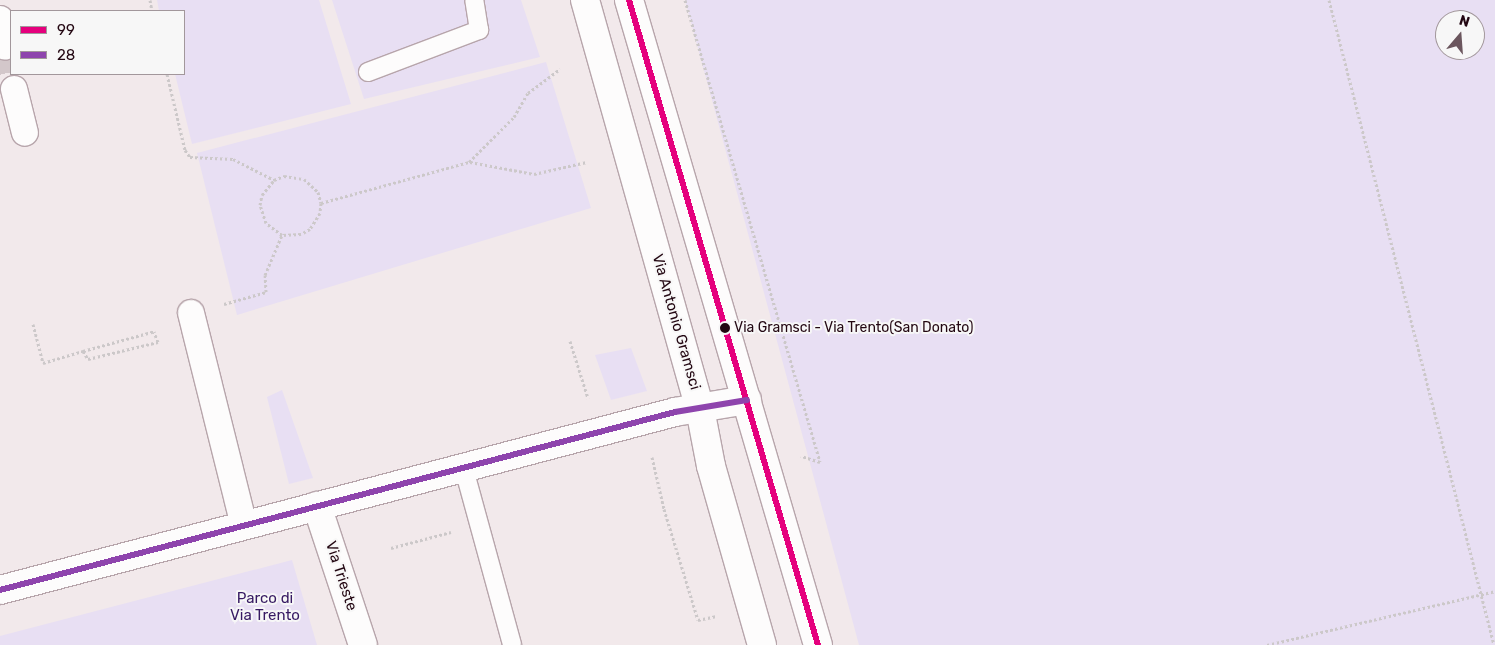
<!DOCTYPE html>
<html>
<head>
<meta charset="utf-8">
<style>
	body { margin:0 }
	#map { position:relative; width:1495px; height:645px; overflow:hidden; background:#f2e9eb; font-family:Rubik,sans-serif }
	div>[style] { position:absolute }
	.green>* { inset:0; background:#e8dff3 }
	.pedestrian-tunnel>* { height:26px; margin-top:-13px; transform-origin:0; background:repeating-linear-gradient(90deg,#d3c7ca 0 26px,transparent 0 39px) }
	.path>* { height:3px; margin-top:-1.5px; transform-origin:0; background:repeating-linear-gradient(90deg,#ccc8c9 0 2.5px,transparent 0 5px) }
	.roads { filter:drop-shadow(1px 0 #b7a5ab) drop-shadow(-1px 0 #b7a5ab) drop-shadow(0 1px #b7a5ab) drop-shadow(0 -1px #b7a5ab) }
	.service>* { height:18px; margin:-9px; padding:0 9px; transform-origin:9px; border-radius:9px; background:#fdfcfc }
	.pedestrian>* { height:26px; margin:-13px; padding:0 13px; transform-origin:13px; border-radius:13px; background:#fdfcfc }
	.minor>* { height:28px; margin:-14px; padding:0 14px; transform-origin:14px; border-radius:14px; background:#fdfcfc }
	.tertiary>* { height:28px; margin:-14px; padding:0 14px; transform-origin:14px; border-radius:14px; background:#fdfcfc }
	.bus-1>* { height:6px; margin:-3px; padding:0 3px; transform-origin:3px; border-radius:3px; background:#e5007d }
	.bus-2>* { height:6px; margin:-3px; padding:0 3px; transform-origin:3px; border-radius:3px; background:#8e44ad }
	.dots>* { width:14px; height:14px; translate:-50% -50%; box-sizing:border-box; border:2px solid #f7f7f7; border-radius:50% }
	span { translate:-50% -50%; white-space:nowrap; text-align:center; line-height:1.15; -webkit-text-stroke:4px #f7f7f7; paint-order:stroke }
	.bus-label { font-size:14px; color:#230712 }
	.left { translate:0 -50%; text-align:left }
	.street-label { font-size:15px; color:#230712 }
	.park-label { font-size:15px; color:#371a63 }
	.legend { position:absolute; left:10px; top:10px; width:175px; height:65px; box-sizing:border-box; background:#f7f7f7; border:1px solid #a2979b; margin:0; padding:6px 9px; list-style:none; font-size:15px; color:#230712 }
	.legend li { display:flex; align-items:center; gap:10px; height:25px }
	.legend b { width:25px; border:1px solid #a2979b }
	.north { position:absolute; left:1435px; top:10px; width:50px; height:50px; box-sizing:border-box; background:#f7f7f7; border:1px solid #a2979b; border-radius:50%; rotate:18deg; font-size:14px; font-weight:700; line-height:20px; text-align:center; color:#230712 }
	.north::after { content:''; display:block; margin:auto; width:18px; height:22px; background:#6b565e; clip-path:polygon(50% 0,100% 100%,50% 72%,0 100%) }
</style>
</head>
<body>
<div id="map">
	<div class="green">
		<div style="clip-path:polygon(157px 0,319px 0,351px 104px,192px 144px,175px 74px,184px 74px,184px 11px,159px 11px)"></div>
		<div style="clip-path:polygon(332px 0,521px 0,540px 57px,364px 99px)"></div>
		<div style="clip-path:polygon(evenodd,685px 0,1495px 0,1495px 645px,859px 645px,685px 0,1445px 20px,1475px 20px,1475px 50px,1445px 50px,1445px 20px)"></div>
		<div style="clip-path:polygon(546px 62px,591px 208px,237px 315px,197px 153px)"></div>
		<div style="clip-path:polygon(631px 348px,647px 391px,611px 400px,595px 355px)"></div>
		<div style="clip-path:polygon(282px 390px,313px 478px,289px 484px,267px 397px)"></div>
		<div style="clip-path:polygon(292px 560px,317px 645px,0 645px,0 636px)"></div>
	</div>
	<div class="pedestrian-tunnel">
		<div style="left:5px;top:47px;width:43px;rotate:77.9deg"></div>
	</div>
	<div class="path">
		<div style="left:150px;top:0;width:11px;rotate:80deg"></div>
		<div style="left:685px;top:0;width:481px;rotate:73.7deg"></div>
		<div style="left:820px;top:462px;width:20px;rotate:-162deg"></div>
		<div style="left:1329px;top:0;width:666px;rotate:75.65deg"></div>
		<div style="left:167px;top:74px;width:78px;rotate:76.7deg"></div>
		<div style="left:185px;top:150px;width:9px;rotate:54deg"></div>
		<div style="left:190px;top:157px;width:43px;rotate:2.7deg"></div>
		<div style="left:233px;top:159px;width:46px;rotate:27.1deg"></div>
		<div style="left:274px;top:180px;width:11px;rotate:-22deg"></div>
		<div style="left:284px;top:176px;width:20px;rotate:9deg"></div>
		<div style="left:304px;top:179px;width:19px;rotate:43deg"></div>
		<div style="left:318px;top:192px;width:11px;rotate:75deg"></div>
		<div style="left:321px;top:203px;width:10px;rotate:96deg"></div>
		<div style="left:320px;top:213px;width:19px;rotate:122deg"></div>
		<div style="left:310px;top:229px;width:10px;rotate:151deg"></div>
		<div style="left:301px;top:234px;width:19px;rotate:177deg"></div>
		<div style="left:282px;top:235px;width:20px;rotate:-143deg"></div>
		<div style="left:266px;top:223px;width:19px;rotate:-108deg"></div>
		<div style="left:260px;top:205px;width:10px;rotate:-79deg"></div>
		<div style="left:262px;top:195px;width:19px;rotate:-51deg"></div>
		<div style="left:470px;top:162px;width:65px;rotate:10.6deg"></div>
		<div style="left:534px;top:174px;width:54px;rotate:-12.8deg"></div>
		<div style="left:321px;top:203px;width:154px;rotate:-15.5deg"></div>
		<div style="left:469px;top:162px;width:64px;rotate:-45deg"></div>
		<div style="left:514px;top:117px;width:28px;rotate:-60deg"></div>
		<div style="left:528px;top:93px;width:40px;rotate:-37deg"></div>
		<div style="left:224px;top:304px;width:44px;rotate:-15.9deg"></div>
		<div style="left:266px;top:292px;width:17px;rotate:-93deg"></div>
		<div style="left:265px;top:275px;width:43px;rotate:-67deg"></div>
		<div style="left:33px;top:324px;width:40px;rotate:75.6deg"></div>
		<div style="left:43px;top:363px;width:42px;rotate:-16.7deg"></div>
		<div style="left:83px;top:351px;width:9px;rotate:58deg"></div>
		<div style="left:88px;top:359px;width:72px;rotate:-13.7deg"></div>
		<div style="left:158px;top:342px;width:11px;rotate:-112deg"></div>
		<div style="left:570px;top:341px;width:60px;rotate:72.5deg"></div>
		<div style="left:83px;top:351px;width:75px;rotate:-15.5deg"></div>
		<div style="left:652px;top:457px;width:53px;rotate:77deg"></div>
		<div style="left:664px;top:509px;width:116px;rotate:73deg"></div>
		<div style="left:698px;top:620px;width:19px;rotate:-12deg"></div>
		<div style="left:391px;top:548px;width:62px;rotate:-14.9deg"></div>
		<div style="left:1267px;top:645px;width:234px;rotate:-13.3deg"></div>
	</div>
	<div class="roads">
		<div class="service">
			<div style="left:368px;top:72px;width:119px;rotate:-20.7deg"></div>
			<div style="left:479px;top:30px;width:30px;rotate:-99deg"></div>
			<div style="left:464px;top:469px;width:182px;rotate:74.7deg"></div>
		</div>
		<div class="pedestrian">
			<div style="left:0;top:19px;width:28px;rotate:80deg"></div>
			<div style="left:14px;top:89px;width:45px;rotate:76deg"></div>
			<div style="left:191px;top:313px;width:219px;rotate:76deg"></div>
		</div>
		<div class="minor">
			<div style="left:317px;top:506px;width:146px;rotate:71.7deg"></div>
			<div style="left:0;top:590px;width:698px;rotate:-14.77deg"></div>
			<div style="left:675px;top:412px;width:73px;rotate:-9.5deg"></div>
		</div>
		<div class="tertiary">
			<div style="left:585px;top:0;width:425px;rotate:74.3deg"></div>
			<div style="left:700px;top:409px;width:58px;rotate:79.1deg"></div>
			<div style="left:711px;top:466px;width:186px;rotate:74.1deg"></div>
			<div style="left:629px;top:0;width:672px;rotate:73.67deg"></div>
		</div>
	</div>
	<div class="bus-1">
		<div style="left:629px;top:0;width:672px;rotate:73.67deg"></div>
	</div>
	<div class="bus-2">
		<div style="left:0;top:590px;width:698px;rotate:-14.77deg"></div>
		<div style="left:675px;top:412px;width:73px;rotate:-9.5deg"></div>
	</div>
	<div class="dots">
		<div style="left:725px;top:328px;background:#230712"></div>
	</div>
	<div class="bus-label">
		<span class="left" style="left:734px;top:328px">Via Gramsci - Via Trento(San Donato)</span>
	</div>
	<div class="street-label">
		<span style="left:676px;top:322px;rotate:74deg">Via Antonio Gramsci</span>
		<span style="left:341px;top:576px;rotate:72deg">Via Trieste</span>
	</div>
	<div class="park-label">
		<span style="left:265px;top:607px">Parco di<br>Via Trento</span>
	</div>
	<ul class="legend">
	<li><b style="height:6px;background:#e5007d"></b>99</li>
	<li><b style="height:6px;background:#8e44ad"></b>28</li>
	</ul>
	<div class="north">N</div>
</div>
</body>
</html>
